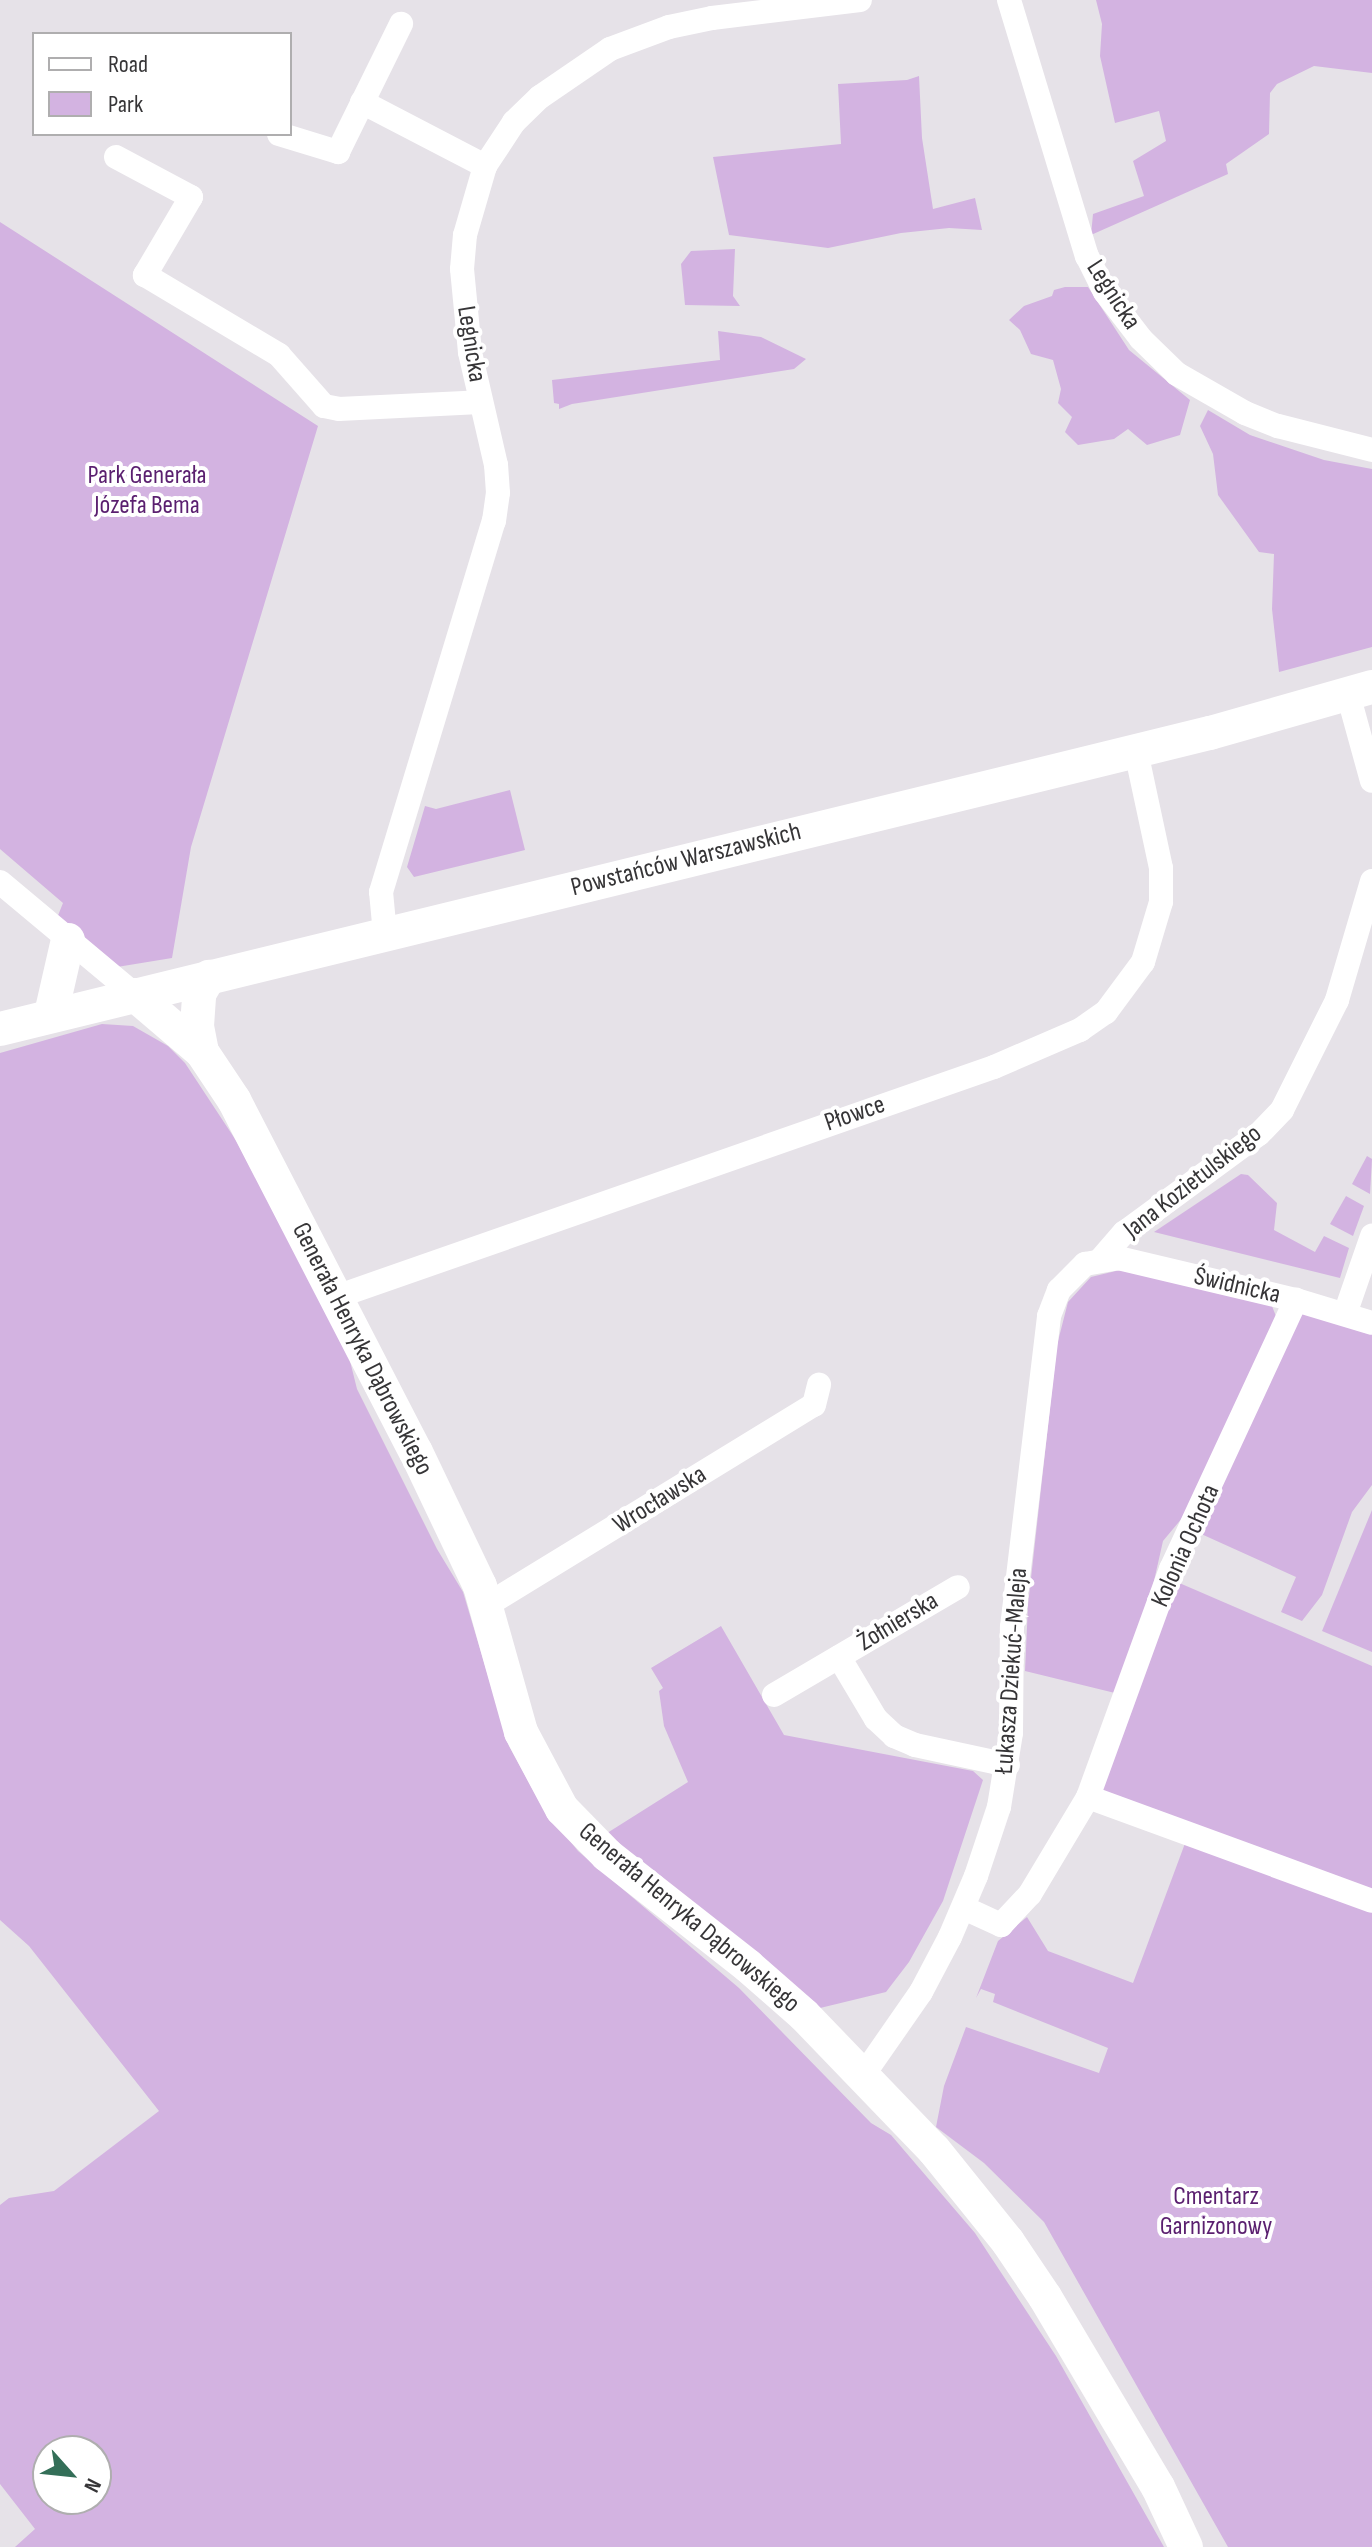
<!DOCTYPE html>
<html>
<head>
<meta charset="utf-8">
<style>
	body { margin:0 }
	#map { position:relative; width:1372px; height:2547px; overflow:hidden; background:#e6e2e8; font-family:"Sofia Sans Condensed",sans-serif }
	div>[style] { position:absolute }
	.green>* { inset:0; background:#d3b3e1 }
	.street>* { height:24px; margin:-12px; padding:0 12px; transform-origin:12px; border-radius:12px; background:#fff }
	.secondary>* { height:34px; margin:-17px; padding:0 17px; transform-origin:17px; border-radius:17px; background:#fff }
	span { translate:-50% -50%; white-space:nowrap; text-align:center; line-height:1.15; -webkit-text-stroke:8px #fff; paint-order:stroke }
	.street-label { font-size:26px; color:#363537 }
	.park-label { font-size:26px; color:#5a1f6f }
	.legend { position:absolute; left:32px; top:32px; width:260px; height:104px; box-sizing:border-box; background:#fff; border:2px solid #afaeaf; margin:0; padding:10px 14px; list-style:none; font-size:24px; color:#363537 }
	.legend li { display:flex; align-items:center; gap:16px; height:40px }
	.legend b { width:40px; border:2px solid #afaeaf }
	.north { position:absolute; left:32px; top:2435px; width:80px; height:80px; box-sizing:border-box; background:#fff; border:2px solid #afaeaf; border-radius:50%; rotate:117deg; font-size:22px; font-weight:700; line-height:32px; text-align:center; color:#363537 }
	.north::after { content:''; display:block; margin:auto; width:28px; height:36px; background:#346f58; clip-path:polygon(50% 0,100% 100%,50% 72%,0 100%) }
</style>
</head>
<body>
<div id="map">
	<div class="green">
		<div style="clip-path:polygon(1096px 0,1372px 0,1372px 73px,1314px 66px,1277px 84px,1270px 93px,1269px 134px,1226px 164px,1228px 174px,1091px 235px,1093px 214px,1144px 196px,1133px 161px,1166px 141px,1159px 111px,1115px 123px,1100px 56px,1102px 24px)"></div>
		<div style="clip-path:polygon(919px 76px,922px 138px,933px 209px,975px 198px,982px 230px,949px 228px,901px 233px,828px 248px,729px 235px,713px 157px,841px 144px,838px 84px,907px 80px)"></div>
		<div style="clip-path:polygon(0 222px,318px 426px,191px 847px,172px 958px,117px 967px,57px 918px,63px 903px,0 849px)"></div>
		<div style="clip-path:polygon(735px 249px,733px 296px,740px 306px,685px 305px,681px 264px,691px 251px)"></div>
		<div style="clip-path:polygon(1065px 287px,1088px 287px,1129px 350px,1190px 400px,1180px 435px,1147px 445px,1128px 429px,1114px 439px,1078px 445px,1065px 432px,1072px 417px,1058px 403px,1061px 389px,1053px 360px,1031px 354px,1020px 330px,1009px 320px,1024px 306px,1052px 296px,1054px 290px)"></div>
		<div style="clip-path:polygon(718px 331px,761px 337px,806px 359px,794px 369px,572px 404px,559px 409px,559px 404px,554px 403px,552px 380px,720px 360px)"></div>
		<div style="clip-path:polygon(1208px 410px,1250px 435px,1324px 460px,1372px 469px,1372px 647px,1279px 672px,1272px 609px,1274px 554px,1259px 552px,1218px 495px,1213px 454px,1200px 426px)"></div>
		<div style="clip-path:polygon(510px 790px,525px 850px,414px 877px,407px 867px,425px 806px,436px 809px)"></div>
		<div style="clip-path:polygon(evenodd,102px 1024px,133px 1026px,168px 1046px,185px 1063px,237px 1142px,349px 1357px,357px 1389px,437px 1549px,463px 1592px,509px 1746px,540px 1803px,578px 1851px,739px 1988px,871px 2123px,891px 2135px,975px 2233px,1056px 2356px,1164px 2547px,15px 2547px,35px 2529px,0 2484px,0 2205px,9px 2198px,54px 2191px,159px 2111px,29px 1946px,0 1920px,0 1053px,102px 1024px,48px 2451px,96px 2451px,96px 2499px,48px 2499px,48px 2451px)"></div>
		<div style="clip-path:polygon(1367px 1156px,1372px 1159px,1370px 1194px,1352px 1184px)"></div>
		<div style="clip-path:polygon(1241px 1174px,1248px 1175px,1277px 1203px,1274px 1230px,1315px 1252px,1324px 1236px,1349px 1248px,1340px 1278px,1154px 1232px)"></div>
		<div style="clip-path:polygon(1346px 1196px,1364px 1206px,1353px 1236px,1330px 1224px)"></div>
		<div style="clip-path:polygon(1120px 1270px,1272px 1306px,1277px 1319px,1203px 1493px,1163px 1541px,1147px 1612px,1115px 1693px,1025px 1671px,1028px 1605px,1057px 1345px,1068px 1302px,1091px 1277px)"></div>
		<div style="clip-path:polygon(1299px 1312px,1372px 1334px,1372px 1485px,1352px 1512px,1322px 1595px,1302px 1621px,1281px 1612px,1296px 1577px,1199px 1533px)"></div>
		<div style="clip-path:polygon(1372px 1510px,1372px 1652px,1322px 1631px)"></div>
		<div style="clip-path:polygon(1177px 1582px,1372px 1666px,1372px 1895px,1096px 1792px)"></div>
		<div style="clip-path:polygon(721px 1626px,784px 1735px,973px 1771px,983px 1780px,943px 1901px,909px 1962px,886px 1992px,816px 2009px,604px 1835px,688px 1782px,664px 1726px,659px 1691px,663px 1688px,651px 1668px)"></div>
		<div style="clip-path:polygon(1187px 1838px,1372px 1905px,1372px 2547px,1228px 2547px,1044px 2222px,984px 2163px,936px 2127px,944px 2086px,966px 2027px,1099px 2073px,1108px 2048px,993px 2002px,995px 1994px,981px 1989px,976px 1998px,998px 1941px,1027px 1917px,1048px 1951px,1133px 1983px)"></div>
	</div>
	<div class="street">
		<div style="left:1009px;top:0;width:268px;rotate:73.1deg"></div>
		<div style="left:1087px;top:256px;width:40px;rotate:63.4deg"></div>
		<div style="left:1105px;top:292px;width:59px;rotate:52.5deg"></div>
		<div style="left:1141px;top:339px;width:50px;rotate:44.2deg"></div>
		<div style="left:1177px;top:374px;width:78px;rotate:29.8deg"></div>
		<div style="left:1245px;top:413px;width:35px;rotate:22deg"></div>
		<div style="left:1278px;top:426px;width:97px;rotate:14.3deg"></div>
		<div style="left:362px;top:102px;width:139px;rotate:27.5deg"></div>
		<div style="left:279px;top:134px;width:62px;rotate:17deg"></div>
		<div style="left:338px;top:152px;width:143px;rotate:-63.8deg"></div>
		<div style="left:116px;top:157px;width:85px;rotate:28.1deg"></div>
		<div style="left:191px;top:197px;width:91px;rotate:120.5deg"></div>
		<div style="left:145px;top:275px;width:156px;rotate:30.8deg"></div>
		<div style="left:279px;top:355px;width:68px;rotate:48.6deg"></div>
		<div style="left:324px;top:406px;width:15px;rotate:11deg"></div>
		<div style="left:339px;top:409px;width:141px;rotate:-2.8deg"></div>
		<div style="left:1348px;top:694px;width:90px;rotate:74.6deg"></div>
		<div style="left:0;top:882px;width:176px;rotate:39.9deg"></div>
		<div style="left:385px;top:934px;width:42px;rotate:-95.4deg"></div>
		<div style="left:381px;top:892px;width:388px;rotate:-73.1deg"></div>
		<div style="left:494px;top:521px;width:28px;rotate:-82deg"></div>
		<div style="left:498px;top:493px;width:28px;rotate:-94deg"></div>
		<div style="left:496px;top:465px;width:116px;rotate:-103deg"></div>
		<div style="left:470px;top:352px;width:83px;rotate:-95.5deg"></div>
		<div style="left:462px;top:269px;width:34px;rotate:-85deg"></div>
		<div style="left:465px;top:235px;width:72px;rotate:-73.8deg"></div>
		<div style="left:485px;top:166px;width:53px;rotate:-56.6deg"></div>
		<div style="left:514px;top:122px;width:36px;rotate:-44deg"></div>
		<div style="left:540px;top:97px;width:85px;rotate:-34.4deg"></div>
		<div style="left:610px;top:49px;width:63px;rotate:-20.4deg"></div>
		<div style="left:669px;top:27px;width:44px;rotate:-11.8deg"></div>
		<div style="left:712px;top:18px;width:149px;rotate:-6.9deg"></div>
		<div style="left:1101px;top:1259px;width:35px;rotate:-49deg"></div>
		<div style="left:1124px;top:1233px;width:167px;rotate:-36.3deg"></div>
		<div style="left:1259px;top:1134px;width:33px;rotate:-46deg"></div>
		<div style="left:1282px;top:1110px;width:123px;rotate:-63.4deg"></div>
		<div style="left:1337px;top:1000px;width:124px;rotate:-73.6deg"></div>
		<div style="left:336px;top:1297px;width:697px;rotate:-19.27deg"></div>
		<div style="left:994px;top:1067px;width:94px;rotate:-23.3deg"></div>
		<div style="left:1080px;top:1030px;width:32px;rotate:-35deg"></div>
		<div style="left:1106px;top:1012px;width:62px;rotate:-53.5deg"></div>
		<div style="left:1143px;top:962px;width:63px;rotate:-73.3deg"></div>
		<div style="left:1161px;top:902px;width:34px;rotate:-90deg"></div>
		<div style="left:1161px;top:868px;width:120px;rotate:-102.1deg"></div>
		<div style="left:1345px;top:1314px;width:83px;rotate:-70.9deg"></div>
		<div style="left:487px;top:1605px;width:383px;rotate:-31.5deg"></div>
		<div style="left:814px;top:1405px;width:21px;rotate:-76deg"></div>
		<div style="left:839px;top:1657px;width:72px;rotate:59.2deg"></div>
		<div style="left:876px;top:1719px;width:25px;rotate:43deg"></div>
		<div style="left:894px;top:1736px;width:23px;rotate:23deg"></div>
		<div style="left:915px;top:1745px;width:95px;rotate:12.1deg"></div>
		<div style="left:774px;top:1695px;width:213px;rotate:-30.4deg"></div>
		<div style="left:1088px;top:1797px;width:302px;rotate:20.1deg"></div>
		<div style="left:964px;top:1908px;width:41px;rotate:24.7deg"></div>
		<div style="left:1001px;top:1925px;width:42px;rotate:-46.9deg"></div>
		<div style="left:1030px;top:1894px;width:113px;rotate:-59.1deg"></div>
		<div style="left:1088px;top:1797px;width:243px;rotate:-70deg"></div>
		<div style="left:1171px;top:1569px;width:297px;rotate:-65.1deg"></div>
		<div style="left:864px;top:2074px;width:100px;rotate:-55.2deg"></div>
		<div style="left:921px;top:1992px;width:62px;rotate:-62.2deg"></div>
		<div style="left:950px;top:1937px;width:66px;rotate:-66.9deg"></div>
		<div style="left:976px;top:1876px;width:73px;rotate:-71.6deg"></div>
		<div style="left:999px;top:1807px;width:75px;rotate:-80.8deg"></div>
		<div style="left:1011px;top:1733px;width:106px;rotate:-89.5deg"></div>
		<div style="left:1012px;top:1627px;width:313px;rotate:-83.2deg"></div>
		<div style="left:1049px;top:1316px;width:28px;rotate:-69deg"></div>
		<div style="left:1059px;top:1290px;width:37px;rotate:-45deg"></div>
		<div style="left:1085px;top:1264px;width:34px;rotate:-10deg"></div>
		<div style="left:1118px;top:1258px;width:183px;rotate:13.3deg"></div>
		<div style="left:1296px;top:1300px;width:79px;rotate:16.8deg"></div>
	</div>
	<div class="secondary">
		<div style="left:135px;top:995px;width:88px;rotate:40.4deg"></div>
		<div style="left:202px;top:1052px;width:58px;rotate:56.3deg"></div>
		<div style="left:234px;top:1100px;width:396px;rotate:62.7deg"></div>
		<div style="left:416px;top:1452px;width:148px;rotate:64.5deg"></div>
		<div style="left:480px;top:1586px;width:152px;rotate:74.3deg"></div>
		<div style="left:521px;top:1732px;width:87px;rotate:62deg"></div>
		<div style="left:562px;top:1809px;width:64px;rotate:45.6deg"></div>
		<div style="left:607px;top:1855px;width:179px;rotate:38.2deg"></div>
		<div style="left:748px;top:1966px;width:74px;rotate:41.2deg"></div>
		<div style="left:804px;top:2015px;width:187px;rotate:46.1deg"></div>
		<div style="left:934px;top:2150px;width:118px;rotate:51.2deg"></div>
		<div style="left:1008px;top:2242px;width:66px;rotate:56.1deg"></div>
		<div style="left:1045px;top:2297px;width:221px;rotate:59.3deg"></div>
		<div style="left:1158px;top:2487px;width:66px;rotate:65deg"></div>
		<div style="left:51px;top:1014px;width:76px;rotate:-77.1deg"></div>
		<div style="left:0;top:1029px;width:1246px;rotate:-13.75deg"></div>
		<div style="left:1210px;top:733px;width:168px;rotate:-15.9deg"></div>
		<div style="left:202px;top:1052px;width:26px;rotate:-101deg"></div>
		<div style="left:197px;top:1026px;width:32px;rotate:-86deg"></div>
		<div style="left:199px;top:994px;width:20px;rotate:-60deg"></div>
	</div>
	<div class="street-label">
		<span style="left:1113px;top:295px;rotate:57deg">Legnicka</span>
		<span style="left:471px;top:344px;rotate:81deg">Legnicka</span>
		<span style="left:686px;top:860px;rotate:-14deg">Powstańców Warszawskich</span>
		<span style="left:855px;top:1114px;rotate:-19deg">Płowce</span>
		<span style="left:1193px;top:1182px;rotate:-38deg">Jana Kozietulskiego</span>
		<span style="left:1237px;top:1286px;rotate:13deg">Świdnicka</span>
		<span style="left:362px;top:1349px;rotate:63deg">Generała Henryka Dąbrowskiego</span>
		<span style="left:660px;top:1500px;rotate:-32deg">Wrocławska</span>
		<span style="left:1186px;top:1546px;rotate:-66deg">Kolonia Ochota</span>
		<span style="left:898px;top:1622px;rotate:-31deg">Żołnierska</span>
		<span style="left:1012px;top:1671px;rotate:-86deg">Łukasza Dziekuć-Maleja</span>
		<span style="left:689px;top:1918px;rotate:40deg">Generała Henryka Dąbrowskiego</span>
	</div>
	<div class="park-label">
		<span style="left:147px;top:491px">Park Generała<br>Józefa Bema</span>
		<span style="left:1216px;top:2212px">Cmentarz<br>Garnizonowy</span>
	</div>
	<ul class="legend">
	<li><b style="height:10px;background:#fff"></b>Road</li>
	<li><b style="height:22px;background:#d3b3e1"></b>Park</li>
	</ul>
	<div class="north">N</div>
</div>
</body>
</html>
